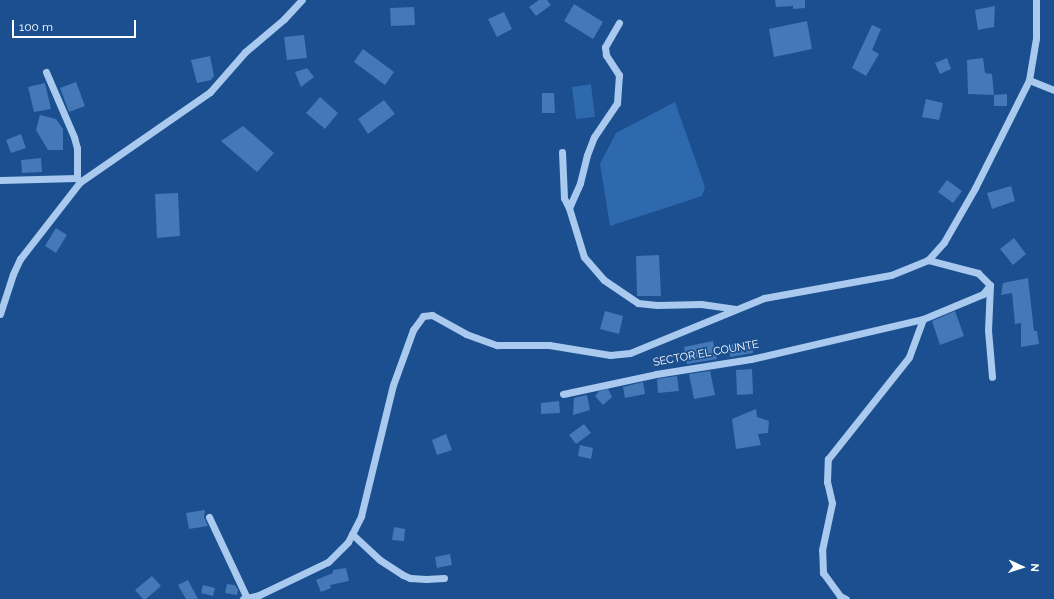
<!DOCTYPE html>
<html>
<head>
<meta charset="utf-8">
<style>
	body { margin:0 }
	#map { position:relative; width:1054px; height:599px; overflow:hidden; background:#1b4f8f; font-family:Raleway,sans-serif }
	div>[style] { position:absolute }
	.green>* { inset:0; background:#2e69ad }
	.building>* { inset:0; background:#4478b7 }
	.minor>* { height:7px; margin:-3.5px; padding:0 3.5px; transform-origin:3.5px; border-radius:3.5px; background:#a9c9ee }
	span { translate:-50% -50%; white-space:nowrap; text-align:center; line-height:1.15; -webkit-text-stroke:3.5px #1b4f8f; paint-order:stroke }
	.street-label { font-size:11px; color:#fff }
	.north { position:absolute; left:1002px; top:547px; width:40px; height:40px; -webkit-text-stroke:3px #1b4f8f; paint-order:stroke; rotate:93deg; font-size:11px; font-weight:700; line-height:16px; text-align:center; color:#fff }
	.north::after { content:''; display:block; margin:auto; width:14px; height:18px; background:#fff; clip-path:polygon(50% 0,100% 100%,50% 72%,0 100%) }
	.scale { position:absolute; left:12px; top:20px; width:124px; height:18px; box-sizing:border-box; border:2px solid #fff; border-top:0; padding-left:5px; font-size:12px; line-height:14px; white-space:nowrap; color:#fff; -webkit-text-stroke:3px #1b4f8f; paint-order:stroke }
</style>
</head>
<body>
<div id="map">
	<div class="green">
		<div style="clip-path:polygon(591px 84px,595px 117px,576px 119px,572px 87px)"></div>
		<div style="clip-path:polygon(675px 102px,705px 187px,702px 196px,610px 226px,600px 164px,616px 133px)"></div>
	</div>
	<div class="building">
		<div style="clip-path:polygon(539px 0,547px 0,551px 5px,536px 16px,529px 7px)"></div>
		<div style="clip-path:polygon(775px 0,805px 0,805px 8px,793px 9px,793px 6px,776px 7px)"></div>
		<div style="clip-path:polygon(574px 4px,603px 22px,593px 39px,564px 21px)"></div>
		<div style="clip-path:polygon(995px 6px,994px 27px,978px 30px,975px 10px)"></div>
		<div style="clip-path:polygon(414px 7px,415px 25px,391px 26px,390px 8px)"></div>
		<div style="clip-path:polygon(504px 12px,512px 29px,497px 37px,488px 19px)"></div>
		<div style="clip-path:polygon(807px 21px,812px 49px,774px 57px,769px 29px)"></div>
		<div style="clip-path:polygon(872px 25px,881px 29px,872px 50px,879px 54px,866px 76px,852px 68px)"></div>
		<div style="clip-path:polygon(304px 35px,307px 58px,287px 60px,284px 37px)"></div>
		<div style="clip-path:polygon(363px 49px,394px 72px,385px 85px,354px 62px)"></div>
		<div style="clip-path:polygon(210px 56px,214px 76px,211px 80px,197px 83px,191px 60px)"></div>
		<div style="clip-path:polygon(947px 58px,951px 69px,940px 74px,935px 63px)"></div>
		<div style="clip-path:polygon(983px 58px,985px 73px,992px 74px,994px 95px,968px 94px,967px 60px)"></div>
		<div style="clip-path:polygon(307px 68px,314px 77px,301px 87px,295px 72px)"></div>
		<div style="clip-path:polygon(76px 82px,85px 106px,69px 112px,60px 88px)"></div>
		<div style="clip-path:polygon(45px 83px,51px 109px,34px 112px,28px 87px)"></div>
		<div style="clip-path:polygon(542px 93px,554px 93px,555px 113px,542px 113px)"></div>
		<div style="clip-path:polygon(1007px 94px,1007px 106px,994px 106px,994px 95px)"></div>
		<div style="clip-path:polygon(320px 97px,338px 113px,325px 129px,306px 113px)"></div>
		<div style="clip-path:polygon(926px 99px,943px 103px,939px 120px,922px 117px)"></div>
		<div style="clip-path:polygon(384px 100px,395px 114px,368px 134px,358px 119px)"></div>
		<div style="clip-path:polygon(40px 115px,56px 119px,63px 129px,63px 150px,48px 150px,36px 130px)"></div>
		<div style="clip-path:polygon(243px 126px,274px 153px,257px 172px,221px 141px)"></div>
		<div style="clip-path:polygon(21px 134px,26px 148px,11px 153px,6px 140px)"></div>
		<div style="clip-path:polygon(41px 158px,42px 172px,22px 173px,21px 160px)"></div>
		<div style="clip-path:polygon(947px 180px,962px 191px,953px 203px,938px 192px)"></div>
		<div style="clip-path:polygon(1011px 186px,1015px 201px,992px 209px,987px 193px)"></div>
		<div style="clip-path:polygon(178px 193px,180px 236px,157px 238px,155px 194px)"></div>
		<div style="clip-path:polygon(56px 228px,67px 235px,56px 253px,45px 246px)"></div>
		<div style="clip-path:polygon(1014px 238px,1026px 254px,1013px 265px,1000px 249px)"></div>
		<div style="clip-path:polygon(659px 255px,661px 296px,637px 296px,636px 256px)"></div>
		<div style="clip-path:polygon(1028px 278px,1034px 331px,1037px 331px,1039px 344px,1021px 347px,1021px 323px,1015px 324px,1012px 293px,1001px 295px,1003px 283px)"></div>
		<div style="clip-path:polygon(605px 311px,623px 316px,619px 334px,600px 329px)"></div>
		<div style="clip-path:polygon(955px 311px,964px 336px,940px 345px,932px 321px)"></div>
		<div style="clip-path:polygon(713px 341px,717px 359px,687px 364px,684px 347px)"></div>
		<div style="clip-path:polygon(752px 342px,753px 353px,730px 357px,729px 344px)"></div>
		<div style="clip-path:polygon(752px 369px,753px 394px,737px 395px,736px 370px)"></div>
		<div style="clip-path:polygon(710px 371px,715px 395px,694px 399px,689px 374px)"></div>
		<div style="clip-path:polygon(677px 376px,679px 391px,658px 393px,657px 379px)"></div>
		<div style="clip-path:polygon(643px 382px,645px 394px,625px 398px,623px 387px)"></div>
		<div style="clip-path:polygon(608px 389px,612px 397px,603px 405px,595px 396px,599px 391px)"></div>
		<div style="clip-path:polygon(587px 395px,590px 410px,573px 415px,574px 398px)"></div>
		<div style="clip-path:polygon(559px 401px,560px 413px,541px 414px,541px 403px)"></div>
		<div style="clip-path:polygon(756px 409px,757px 417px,769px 421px,768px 433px,758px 434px,761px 445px,736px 449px,732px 419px)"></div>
		<div style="clip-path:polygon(584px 424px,591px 433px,576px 444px,569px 435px)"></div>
		<div style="clip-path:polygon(446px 434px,452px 450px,437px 455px,432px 440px)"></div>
		<div style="clip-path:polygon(580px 445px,593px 448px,591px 459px,578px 456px)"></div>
		<div style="clip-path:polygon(205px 510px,204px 517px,208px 526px,189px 529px,186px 513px)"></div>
		<div style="clip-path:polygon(394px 527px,405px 529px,404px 541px,392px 540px)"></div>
		<div style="clip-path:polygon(450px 554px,452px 565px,437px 568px,435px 557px)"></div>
		<div style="clip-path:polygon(346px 568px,349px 581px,330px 585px,331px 588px,321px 592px,316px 580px,333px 573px,333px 570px)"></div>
		<div style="clip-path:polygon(152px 576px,161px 586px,146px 599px,143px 599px,135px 590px)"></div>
		<div style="clip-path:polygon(188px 580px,190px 584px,198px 599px,186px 599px,178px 585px)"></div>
		<div style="clip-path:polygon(227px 584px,235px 585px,238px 590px,237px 595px,225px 593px)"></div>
		<div style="clip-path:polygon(203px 585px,215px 588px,213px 596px,201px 593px)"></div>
	</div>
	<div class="minor">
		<div style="left:46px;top:72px;width:71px;rotate:66.7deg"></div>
		<div style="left:74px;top:137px;width:11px;rotate:75deg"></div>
		<div style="left:77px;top:148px;width:30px;rotate:90deg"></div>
		<div style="left:1029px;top:80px;width:27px;rotate:22deg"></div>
		<div style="left:562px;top:152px;width:46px;rotate:87.5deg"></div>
		<div style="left:564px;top:198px;width:11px;rotate:63deg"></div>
		<div style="left:569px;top:208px;width:51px;rotate:73deg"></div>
		<div style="left:584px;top:257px;width:30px;rotate:49deg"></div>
		<div style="left:604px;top:280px;width:41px;rotate:34.1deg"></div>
		<div style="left:638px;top:303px;width:19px;rotate:6deg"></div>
		<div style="left:657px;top:305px;width:44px;rotate:-1.3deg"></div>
		<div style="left:701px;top:304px;width:35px;rotate:8deg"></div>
		<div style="left:0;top:180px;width:77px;rotate:-1.5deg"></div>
		<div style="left:77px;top:178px;width:5px;rotate:53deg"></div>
		<div style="left:569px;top:208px;width:27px;rotate:-66deg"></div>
		<div style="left:580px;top:183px;width:29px;rotate:-76deg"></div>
		<div style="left:587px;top:155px;width:19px;rotate:-69deg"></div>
		<div style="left:594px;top:137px;width:41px;rotate:-55.9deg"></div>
		<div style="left:617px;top:103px;width:28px;rotate:-86deg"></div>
		<div style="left:619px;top:75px;width:24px;rotate:-123deg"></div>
		<div style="left:606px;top:55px;width:8px;rotate:-97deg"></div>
		<div style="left:605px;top:47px;width:28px;rotate:-60deg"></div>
		<div style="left:990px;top:285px;width:45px;rotate:92.5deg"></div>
		<div style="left:988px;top:330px;width:47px;rotate:85.1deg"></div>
		<div style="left:0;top:314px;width:42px;rotate:-72deg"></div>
		<div style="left:13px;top:274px;width:17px;rotate:-65deg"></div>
		<div style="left:20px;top:259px;width:98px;rotate:-52.1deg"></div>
		<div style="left:80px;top:182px;width:158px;rotate:-34.7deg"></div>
		<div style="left:210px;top:92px;width:53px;rotate:-48.8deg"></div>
		<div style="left:245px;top:52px;width:51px;rotate:-40.2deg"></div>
		<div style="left:284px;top:19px;width:26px;rotate:-47deg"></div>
		<div style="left:563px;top:394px;width:95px;rotate:-12.1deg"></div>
		<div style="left:656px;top:374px;width:96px;rotate:-9deg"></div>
		<div style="left:751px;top:359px;width:177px;rotate:-13.1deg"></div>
		<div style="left:209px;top:517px;width:89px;rotate:64.9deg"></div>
		<div style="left:352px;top:534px;width:38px;rotate:43deg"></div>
		<div style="left:380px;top:560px;width:27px;rotate:33deg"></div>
		<div style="left:403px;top:575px;width:8px;rotate:23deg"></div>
		<div style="left:410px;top:578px;width:16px;rotate:4deg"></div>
		<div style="left:426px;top:579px;width:18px;rotate:-3deg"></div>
		<div style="left:243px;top:599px;width:16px;rotate:-14deg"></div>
		<div style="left:259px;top:595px;width:76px;rotate:-25.6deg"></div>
		<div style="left:328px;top:562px;width:28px;rotate:-45deg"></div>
		<div style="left:348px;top:542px;width:29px;rotate:-63deg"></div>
		<div style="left:361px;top:516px;width:135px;rotate:-76.3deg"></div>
		<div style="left:393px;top:385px;width:59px;rotate:-70deg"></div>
		<div style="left:413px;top:330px;width:17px;rotate:-54deg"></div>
		<div style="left:423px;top:316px;width:9px;rotate:-6deg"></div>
		<div style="left:432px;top:315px;width:39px;rotate:29deg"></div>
		<div style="left:466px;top:334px;width:33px;rotate:20deg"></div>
		<div style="left:497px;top:345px;width:52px"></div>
		<div style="left:549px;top:345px;width:62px;rotate:9.3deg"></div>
		<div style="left:610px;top:355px;width:20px;rotate:-6deg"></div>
		<div style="left:630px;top:353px;width:145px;rotate:-22.3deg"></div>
		<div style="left:764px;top:298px;width:129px;rotate:-10.3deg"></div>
		<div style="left:891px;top:275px;width:40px;rotate:-22deg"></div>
		<div style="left:928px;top:260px;width:24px;rotate:-48deg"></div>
		<div style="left:944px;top:242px;width:62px;rotate:-60.1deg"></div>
		<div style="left:975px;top:188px;width:121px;rotate:-63.4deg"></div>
		<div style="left:1029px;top:80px;width:43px;rotate:-80.5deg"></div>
		<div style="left:1036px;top:38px;width:38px;rotate:-90deg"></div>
		<div style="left:846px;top:599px;width:7px;rotate:-153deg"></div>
		<div style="left:840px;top:596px;width:29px;rotate:-126deg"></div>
		<div style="left:823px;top:573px;width:23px;rotate:-92deg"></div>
		<div style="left:822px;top:550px;width:48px;rotate:-78deg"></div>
		<div style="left:832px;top:503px;width:22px;rotate:-103deg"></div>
		<div style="left:827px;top:482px;width:23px;rotate:-88deg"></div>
		<div style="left:828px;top:459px;width:130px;rotate:-51.5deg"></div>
		<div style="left:909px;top:357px;width:40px;rotate:-69.8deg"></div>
		<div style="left:923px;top:319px;width:65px;rotate:-22.6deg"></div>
		<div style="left:983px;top:294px;width:11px;rotate:-52deg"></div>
		<div style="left:990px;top:285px;width:17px;rotate:-135deg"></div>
		<div style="left:978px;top:273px;width:52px;rotate:-165.4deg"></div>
	</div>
	<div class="street-label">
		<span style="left:706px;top:354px;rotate:-10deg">SECTOR EL COUNTE</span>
	</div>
	<div class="north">N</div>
	<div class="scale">100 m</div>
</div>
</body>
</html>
